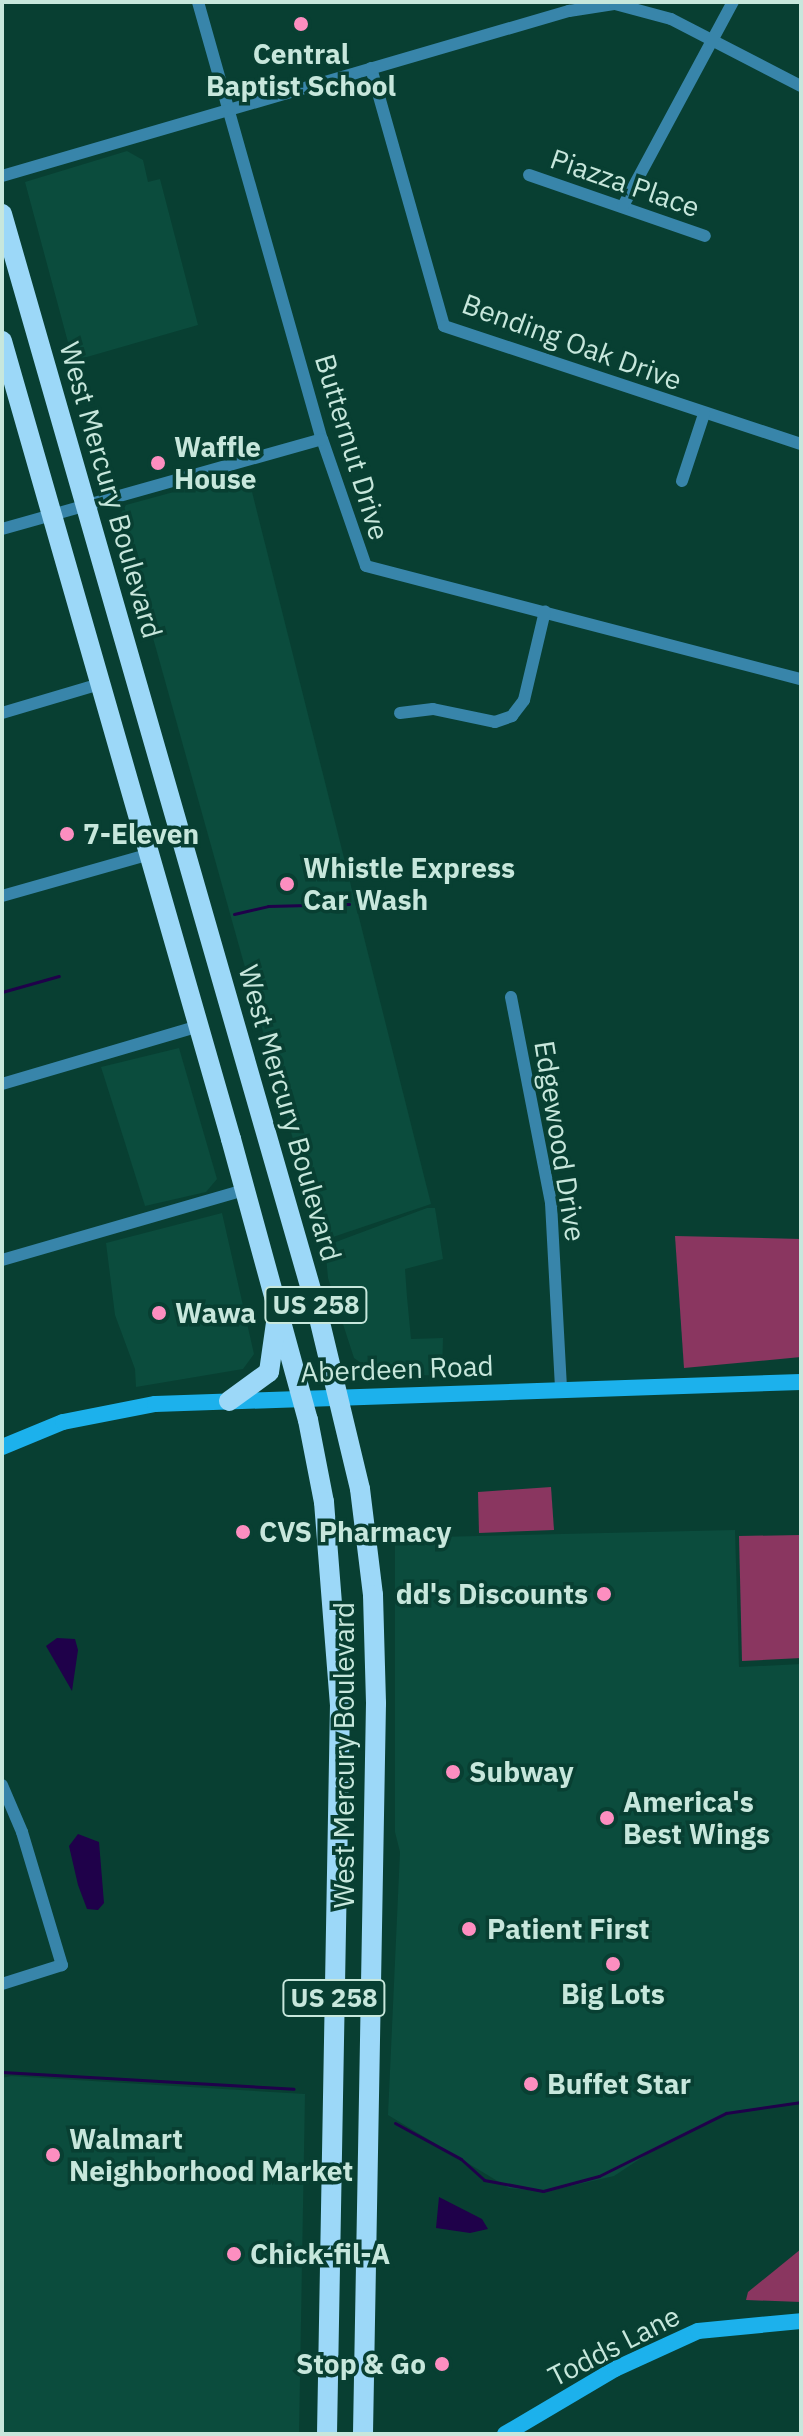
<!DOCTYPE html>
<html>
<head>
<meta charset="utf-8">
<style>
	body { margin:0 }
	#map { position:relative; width:803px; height:2436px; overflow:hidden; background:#083f32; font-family:"IBM Plex Sans",sans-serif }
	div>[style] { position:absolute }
	.built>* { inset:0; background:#0b4c3d }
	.green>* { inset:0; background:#8a3660 }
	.water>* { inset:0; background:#1f014a }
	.stream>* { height:3px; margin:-1.5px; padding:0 1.5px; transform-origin:1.5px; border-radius:1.5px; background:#1f014a }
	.minor>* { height:12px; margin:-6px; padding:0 6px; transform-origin:6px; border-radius:6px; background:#3885aa }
	.secondary>* { height:16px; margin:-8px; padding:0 8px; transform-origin:8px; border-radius:8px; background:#1cb1ec }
	.trunk>* { height:20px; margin:-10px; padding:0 10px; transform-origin:10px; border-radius:10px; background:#9cd8f8 }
	.dots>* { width:22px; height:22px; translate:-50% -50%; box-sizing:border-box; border:4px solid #083f32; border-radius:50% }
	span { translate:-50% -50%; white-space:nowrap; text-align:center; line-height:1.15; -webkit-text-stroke:7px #083f32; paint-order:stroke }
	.shield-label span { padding:2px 6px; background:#083f32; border:2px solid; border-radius:6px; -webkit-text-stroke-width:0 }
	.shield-label { font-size:26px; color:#c7e7dc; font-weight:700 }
	.poi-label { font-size:28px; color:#c7e7dc; font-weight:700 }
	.left { translate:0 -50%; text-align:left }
	.right { translate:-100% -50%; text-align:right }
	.street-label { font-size:28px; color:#c7e7dc }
	.frame { position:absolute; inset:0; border:4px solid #c7e7dc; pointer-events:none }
</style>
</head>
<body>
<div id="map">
	<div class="built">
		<div style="clip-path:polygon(127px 151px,143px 160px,148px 182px,160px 179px,198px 325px,73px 361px,25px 182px)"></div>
		<div style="clip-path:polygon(247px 472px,431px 1204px,327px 1239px,303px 1175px,119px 516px,126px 505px)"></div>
		<div style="clip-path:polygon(179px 1048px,217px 1179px,206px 1192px,145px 1206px,101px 1067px)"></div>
		<div style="clip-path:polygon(427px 1208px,435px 1208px,443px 1259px,405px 1269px,407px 1297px,411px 1339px,443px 1338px,442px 1375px,380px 1376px,354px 1358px,328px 1278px,325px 1246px)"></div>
		<div style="clip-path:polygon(222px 1213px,254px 1354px,243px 1369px,136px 1387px,135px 1369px,115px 1315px,106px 1243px)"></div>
		<div style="clip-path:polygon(735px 1530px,739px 1667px,801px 1664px,801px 2102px,722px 2115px,661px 2145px,614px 2176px,545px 2192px,509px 2188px,388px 2115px,400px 1852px,395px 1832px,395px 1538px)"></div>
		<div style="clip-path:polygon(11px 2076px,305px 2094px,299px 2434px,2px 2434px,2px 2078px)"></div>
	</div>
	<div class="green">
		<div style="clip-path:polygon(675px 1236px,801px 1239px,801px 1357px,684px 1368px)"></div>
		<div style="clip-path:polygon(551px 1487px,554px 1530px,479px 1533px,478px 1492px)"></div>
		<div style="clip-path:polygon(801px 1535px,801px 1658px,742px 1661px,739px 1536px)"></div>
		<div style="clip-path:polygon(801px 2249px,801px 2302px,746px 2300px,748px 2292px)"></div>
	</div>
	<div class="water">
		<div style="clip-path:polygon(57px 1638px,75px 1639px,78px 1650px,72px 1691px,46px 1646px)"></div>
		<div style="clip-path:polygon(78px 1834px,99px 1842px,104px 1903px,98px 1910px,87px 1909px,78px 1885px,69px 1846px)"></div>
		<div style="clip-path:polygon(439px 2197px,482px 2219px,488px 2229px,470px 2233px,436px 2228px)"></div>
	</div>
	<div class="stream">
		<div style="left:2px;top:2px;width:4px"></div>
		<div style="left:234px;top:914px;width:35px;rotate:-13deg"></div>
		<div style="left:268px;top:906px;width:81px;rotate:-1.4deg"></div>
		<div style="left:2px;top:992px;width:59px;rotate:-15.7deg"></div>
		<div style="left:2px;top:2072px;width:292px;rotate:3.3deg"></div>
		<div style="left:395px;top:2123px;width:75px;rotate:28.6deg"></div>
		<div style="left:461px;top:2159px;width:31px;rotate:42deg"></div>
		<div style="left:484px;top:2180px;width:60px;rotate:10.6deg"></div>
		<div style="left:543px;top:2191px;width:58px;rotate:-15deg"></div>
		<div style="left:599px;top:2176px;width:142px;rotate:-26.4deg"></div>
		<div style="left:726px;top:2113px;width:76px;rotate:-8.3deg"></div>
	</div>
	<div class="minor">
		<div style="left:198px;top:2px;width:454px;rotate:74.2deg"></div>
		<div style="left:322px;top:439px;width:134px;rotate:70.9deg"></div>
		<div style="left:366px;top:566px;width:449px;rotate:14.6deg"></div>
		<div style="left:371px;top:68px;width:268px;rotate:74.2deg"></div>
		<div style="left:444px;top:326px;width:375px;rotate:18.3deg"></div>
		<div style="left:529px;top:175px;width:186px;rotate:19.1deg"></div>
		<div style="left:2px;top:176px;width:591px;rotate:-16.23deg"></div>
		<div style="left:569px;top:11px;width:47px;rotate:-8.7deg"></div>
		<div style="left:615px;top:4px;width:58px;rotate:15deg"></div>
		<div style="left:671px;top:19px;width:146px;rotate:27.3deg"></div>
		<div style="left:623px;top:206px;width:232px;rotate:-61.7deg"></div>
		<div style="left:682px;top:481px;width:71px;rotate:-71.8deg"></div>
		<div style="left:2px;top:529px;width:332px;rotate:-15.7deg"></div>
		<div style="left:2px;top:713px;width:102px;rotate:-16.5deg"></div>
		<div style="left:400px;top:713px;width:33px;rotate:-7deg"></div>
		<div style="left:433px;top:709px;width:63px;rotate:11.8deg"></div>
		<div style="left:495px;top:722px;width:18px;rotate:-19deg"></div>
		<div style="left:512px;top:716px;width:20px;rotate:-53deg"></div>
		<div style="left:524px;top:700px;width:91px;rotate:-76.7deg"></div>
		<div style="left:2px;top:896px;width:154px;rotate:-15.8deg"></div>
		<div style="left:511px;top:997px;width:210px;rotate:79deg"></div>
		<div style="left:551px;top:1203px;width:186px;rotate:86.9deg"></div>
		<div style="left:2px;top:1084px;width:205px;rotate:-16.4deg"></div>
		<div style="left:2px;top:1260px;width:253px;rotate:-16.1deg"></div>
		<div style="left:2px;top:1785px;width:51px;rotate:66.9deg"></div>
		<div style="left:22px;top:1832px;width:139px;rotate:73.3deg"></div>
		<div style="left:62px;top:1965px;width:63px;rotate:162.4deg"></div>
	</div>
	<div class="secondary">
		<div style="left:2px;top:1447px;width:66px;rotate:-22.3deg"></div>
		<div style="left:63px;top:1422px;width:94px;rotate:-11.1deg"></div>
		<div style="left:155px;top:1404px;width:646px;rotate:-1.95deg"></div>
		<div style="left:505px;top:2434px;width:128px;rotate:-30.6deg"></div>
		<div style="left:615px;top:2369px;width:91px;rotate:-24.6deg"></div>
		<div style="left:698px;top:2331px;width:103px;rotate:-5.5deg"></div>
	</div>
	<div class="trunk">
		<div style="left:2px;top:214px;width:1144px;rotate:73.97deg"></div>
		<div style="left:318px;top:1314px;width:180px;rotate:76.5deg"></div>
		<div style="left:360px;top:1489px;width:107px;rotate:83deg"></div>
		<div style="left:373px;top:1595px;width:108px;rotate:88.4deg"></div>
		<div style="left:376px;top:1703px;width:731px;rotate:91.02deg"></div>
		<div style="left:2px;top:341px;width:830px;rotate:73.99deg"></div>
		<div style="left:231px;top:1139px;width:291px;rotate:74.7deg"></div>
		<div style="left:308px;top:1420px;width:84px;rotate:79deg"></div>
		<div style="left:324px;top:1502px;width:203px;rotate:85.5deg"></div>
		<div style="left:340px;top:1704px;width:730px;rotate:91.02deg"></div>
		<div style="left:229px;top:1401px;width:49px;rotate:-35.9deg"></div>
		<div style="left:269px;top:1372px;width:49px;rotate:-81.9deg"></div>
	</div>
	<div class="dots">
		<div style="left:301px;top:24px;background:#fd8ec0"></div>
		<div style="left:158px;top:463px;background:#fd8ec0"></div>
		<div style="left:67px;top:834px;background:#fd8ec0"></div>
		<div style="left:287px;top:884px;background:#fd8ec0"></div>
		<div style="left:159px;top:1313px;background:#fd8ec0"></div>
		<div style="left:243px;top:1532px;background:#fd8ec0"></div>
		<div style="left:604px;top:1594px;background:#fd8ec0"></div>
		<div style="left:453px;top:1772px;background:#fd8ec0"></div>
		<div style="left:607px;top:1818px;background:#fd8ec0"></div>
		<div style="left:469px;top:1929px;background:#fd8ec0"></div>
		<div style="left:613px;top:1964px;background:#fd8ec0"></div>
		<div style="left:531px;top:2084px;background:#fd8ec0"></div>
		<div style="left:53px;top:2155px;background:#fd8ec0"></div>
		<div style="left:234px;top:2254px;background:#fd8ec0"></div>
		<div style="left:442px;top:2364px;background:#fd8ec0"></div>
	</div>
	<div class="shield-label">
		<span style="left:316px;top:1305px">US 258</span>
		<span style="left:334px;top:1998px">US 258</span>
	</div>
	<div class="poi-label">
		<span style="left:301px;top:70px">Central<br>Baptist School</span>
		<span class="left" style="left:174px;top:463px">Waffle<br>House</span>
		<span class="left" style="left:83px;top:834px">7-Eleven</span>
		<span class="left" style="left:303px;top:884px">Whistle Express<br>Car Wash</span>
		<span class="left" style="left:175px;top:1313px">Wawa</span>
		<span class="left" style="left:259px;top:1532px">CVS Pharmacy</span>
		<span class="right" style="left:588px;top:1594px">dd's Discounts</span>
		<span class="left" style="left:469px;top:1772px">Subway</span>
		<span class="left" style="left:623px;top:1818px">America's<br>Best Wings</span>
		<span class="left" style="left:487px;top:1929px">Patient First</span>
		<span style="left:613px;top:1994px">Big Lots</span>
		<span class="left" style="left:547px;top:2084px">Buffet Star</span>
		<span class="left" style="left:69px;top:2155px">Walmart<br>Neighborhood Market</span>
		<span class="left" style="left:250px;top:2254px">Chick-fil-A</span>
		<span class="right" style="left:426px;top:2364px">Stop &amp; Go</span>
	</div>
	<div class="street-label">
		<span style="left:625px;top:183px;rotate:19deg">Piazza Place</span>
		<span style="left:572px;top:342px;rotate:20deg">Bending Oak Drive</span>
		<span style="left:352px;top:447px;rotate:73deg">Butternut Drive</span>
		<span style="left:111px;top:490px;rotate:74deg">West Mercury Boulevard</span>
		<span style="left:290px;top:1113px;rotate:74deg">West Mercury Boulevard</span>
		<span style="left:560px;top:1141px;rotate:81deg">Edgewood Drive</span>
		<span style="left:397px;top:1369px;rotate:-2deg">Aberdeen Road</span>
		<span style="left:344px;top:1755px;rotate:-90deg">West Mercury Boulevard</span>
		<span style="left:614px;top:2346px;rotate:-27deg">Todds Lane</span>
	</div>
	<div class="frame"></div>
</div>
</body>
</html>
